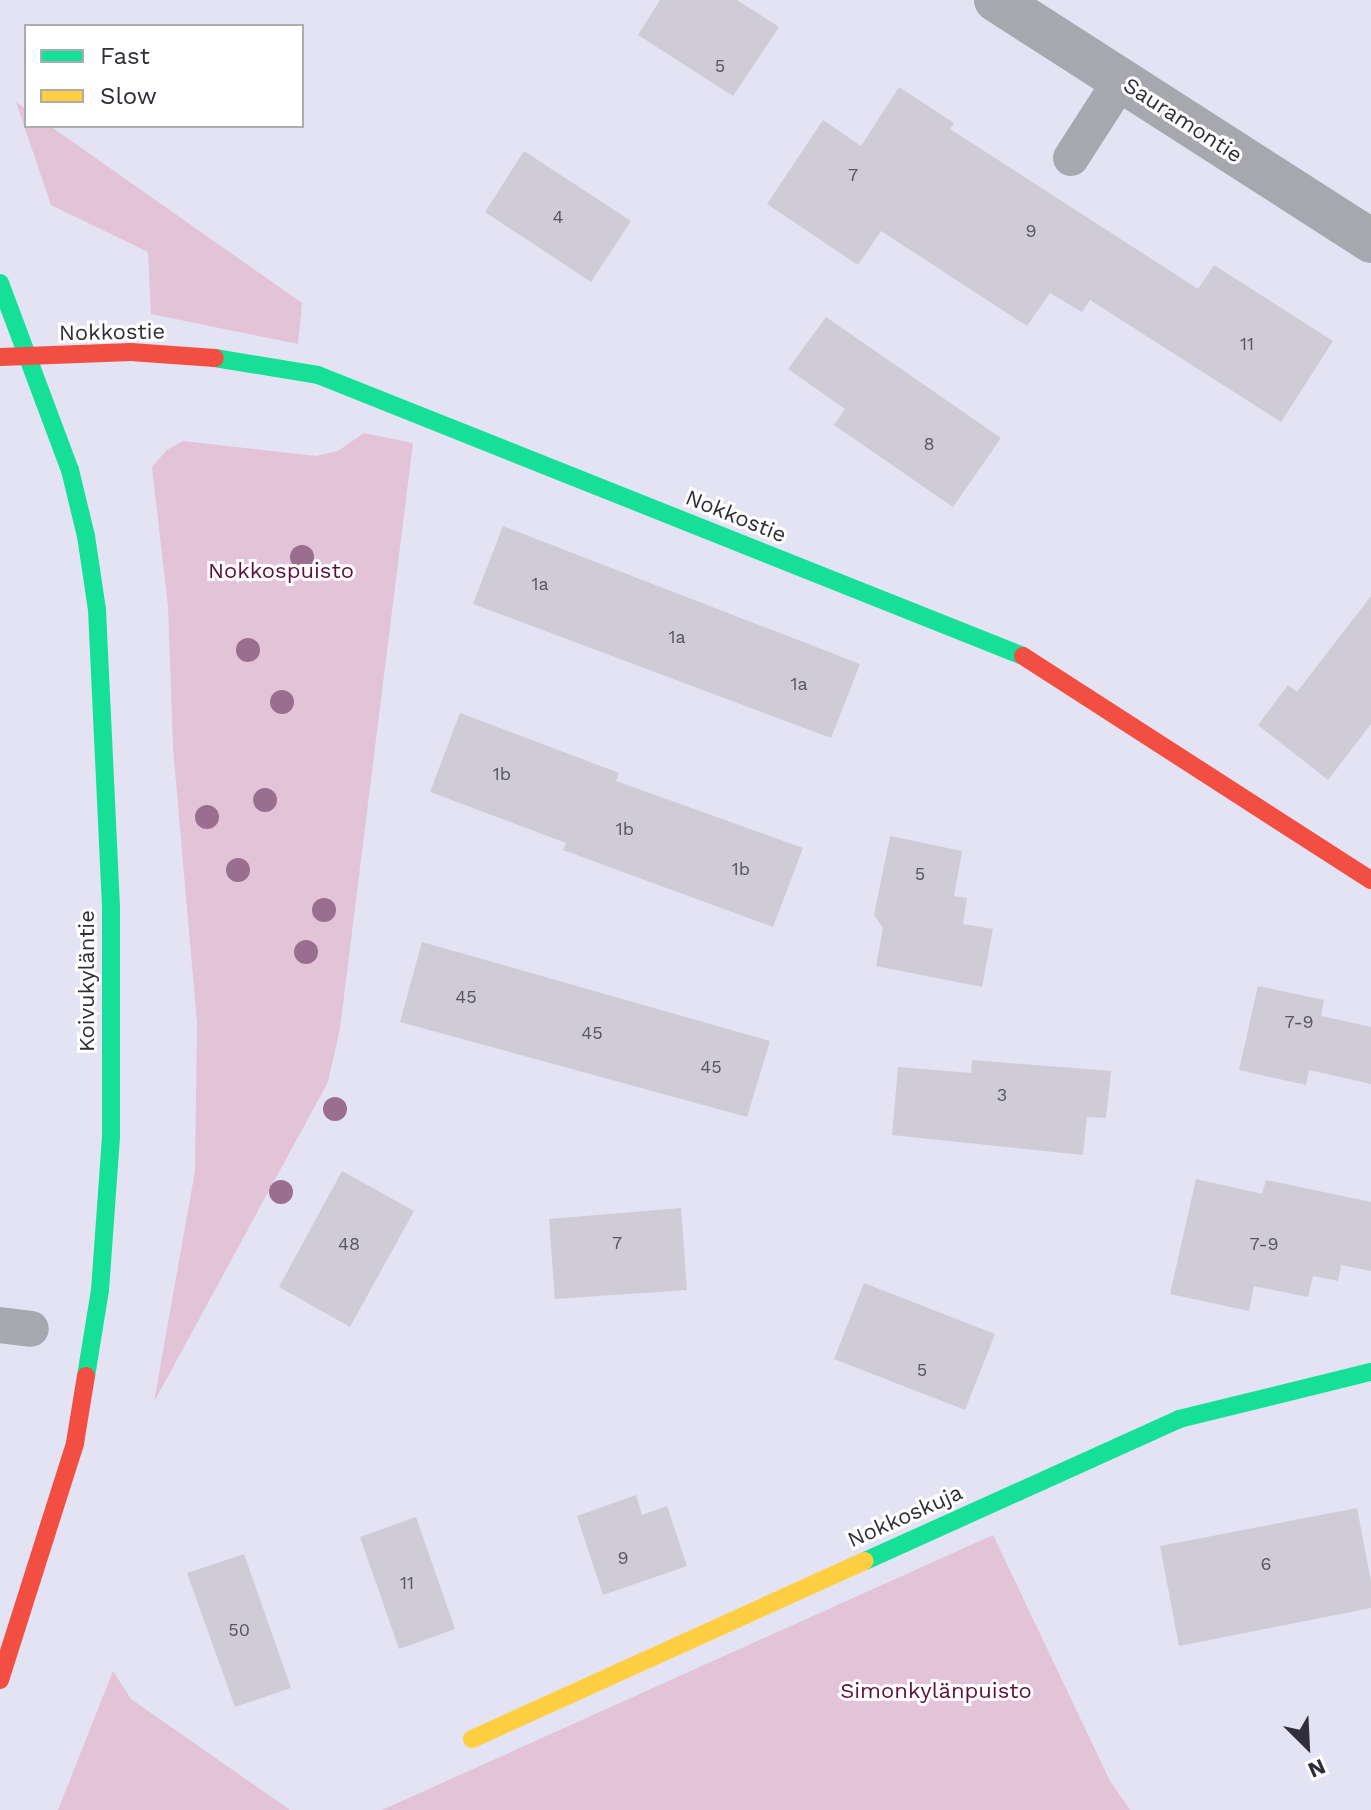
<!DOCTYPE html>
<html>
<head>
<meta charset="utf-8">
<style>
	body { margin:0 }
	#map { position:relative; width:1371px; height:1810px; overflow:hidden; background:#e4e3f4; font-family:"Work Sans",sans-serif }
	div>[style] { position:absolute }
	.green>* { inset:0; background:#e2c3d8 }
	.building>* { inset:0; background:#cfcbd7 }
	.lane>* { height:36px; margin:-18px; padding:0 18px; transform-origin:18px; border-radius:18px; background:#a7a8af }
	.street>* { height:44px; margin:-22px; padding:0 22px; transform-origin:22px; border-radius:22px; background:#a7a8af }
	.fast>* { height:18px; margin:-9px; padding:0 9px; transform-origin:9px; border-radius:9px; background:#16e098 }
	.slow>* { height:18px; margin:-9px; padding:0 9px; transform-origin:9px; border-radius:9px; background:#ffcf43 }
	.jam>* { height:18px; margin:-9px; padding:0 9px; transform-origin:9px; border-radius:9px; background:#f24e42 }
	.trees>* { width:24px; height:24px; margin:-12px; border-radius:50%; background:#9a6e8f }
	span { translate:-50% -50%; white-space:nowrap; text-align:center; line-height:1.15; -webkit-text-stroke:6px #fff; paint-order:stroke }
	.number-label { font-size:18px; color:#575561 }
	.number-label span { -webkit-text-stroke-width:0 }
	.street-label { font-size:22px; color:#2f2e3a }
	.park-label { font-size:22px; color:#5e0f3c }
	.legend { position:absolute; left:24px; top:24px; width:280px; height:104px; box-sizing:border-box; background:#fff; border:2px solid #acabb0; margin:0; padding:10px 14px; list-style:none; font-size:24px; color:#2f2e3a }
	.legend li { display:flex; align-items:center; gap:16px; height:40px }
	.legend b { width:40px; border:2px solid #acabb0 }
	.north { position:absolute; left:1267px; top:1706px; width:80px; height:80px; -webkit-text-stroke:6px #fff; paint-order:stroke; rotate:156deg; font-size:22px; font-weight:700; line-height:32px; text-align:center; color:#2f2e3a }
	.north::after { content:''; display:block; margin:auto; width:28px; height:36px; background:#2f2e3a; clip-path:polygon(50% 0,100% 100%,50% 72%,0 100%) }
</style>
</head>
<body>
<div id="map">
	<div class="green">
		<div style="clip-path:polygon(16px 102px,26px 109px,26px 126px,50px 126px,302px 303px,298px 344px,151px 314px,148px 252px,51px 205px)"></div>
		<div style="clip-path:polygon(364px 433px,413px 443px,340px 1028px,328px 1082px,154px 1402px,195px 1171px,197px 1023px,173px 748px,168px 606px,152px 467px,167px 450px,183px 441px,316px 456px,338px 451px)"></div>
		<div style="clip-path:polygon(993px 1535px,1110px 1781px,1130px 1810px,382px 1810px)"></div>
		<div style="clip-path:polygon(113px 1671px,131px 1699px,290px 1810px,58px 1810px)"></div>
	</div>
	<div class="building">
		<div style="clip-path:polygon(660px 0,737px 0,779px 27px,733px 96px,638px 35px)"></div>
		<div style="clip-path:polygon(899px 87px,954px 123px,950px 129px,1198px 289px,1214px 265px,1333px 341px,1281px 422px,1090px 300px,1082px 312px,1050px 293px,1027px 326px,881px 231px,858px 265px,767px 204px,823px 120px,861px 146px)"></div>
		<div style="clip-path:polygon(524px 151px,631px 221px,591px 282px,485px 212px)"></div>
		<div style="clip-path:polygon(826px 317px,1001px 438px,953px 507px,834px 425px,845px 409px,788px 369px)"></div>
		<div style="clip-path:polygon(503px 526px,860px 664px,831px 738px,473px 604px)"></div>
		<div style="clip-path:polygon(1371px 596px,1371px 724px,1328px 780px,1258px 725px,1288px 685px,1297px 692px)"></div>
		<div style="clip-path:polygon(460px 713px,619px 773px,616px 781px,803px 848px,773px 927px,563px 850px,566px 843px,430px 792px)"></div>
		<div style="clip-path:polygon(890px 836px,962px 851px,954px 896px,967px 898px,963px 924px,993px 929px,982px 987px,876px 966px,883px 928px,874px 915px)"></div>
		<div style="clip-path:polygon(422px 942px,770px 1041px,747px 1117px,400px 1022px)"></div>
		<div style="clip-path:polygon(1258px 986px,1324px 1000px,1321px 1016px,1371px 1027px,1371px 1084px,1309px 1070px,1306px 1085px,1239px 1070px)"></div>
		<div style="clip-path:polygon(972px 1060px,1111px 1071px,1106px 1118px,1087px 1117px,1083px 1155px,892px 1135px,898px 1067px,971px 1073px)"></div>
		<div style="clip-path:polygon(342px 1171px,414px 1211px,350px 1327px,279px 1287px)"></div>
		<div style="clip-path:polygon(1196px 1179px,1262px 1194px,1266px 1180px,1371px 1202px,1371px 1271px,1341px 1265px,1338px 1281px,1313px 1276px,1308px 1297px,1254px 1286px,1249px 1311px,1170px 1294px)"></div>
		<div style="clip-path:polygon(681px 1208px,687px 1290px,555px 1299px,549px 1219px)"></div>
		<div style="clip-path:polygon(864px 1283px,995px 1334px,965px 1410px,834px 1359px)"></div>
		<div style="clip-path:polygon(636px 1495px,642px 1515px,667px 1506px,687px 1566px,603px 1595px,577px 1516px)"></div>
		<div style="clip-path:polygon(1357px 1508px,1371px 1581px,1371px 1608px,1179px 1646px,1160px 1546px)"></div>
		<div style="clip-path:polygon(416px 1517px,455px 1629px,399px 1649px,360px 1537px)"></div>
		<div style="clip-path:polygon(244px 1554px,291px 1688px,235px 1707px,187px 1573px)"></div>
	</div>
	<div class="lane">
		<div style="left:1071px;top:158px;width:93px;rotate:-57.3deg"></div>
		<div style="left:0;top:1325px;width:31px;rotate:7deg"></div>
	</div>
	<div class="street">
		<div style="left:996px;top:0;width:446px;rotate:32.7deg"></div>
	</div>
	<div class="fast">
		<div style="left:0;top:283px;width:200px;rotate:69.5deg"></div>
		<div style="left:70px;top:470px;width:68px;rotate:76.4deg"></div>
		<div style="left:86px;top:536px;width:75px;rotate:81.5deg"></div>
		<div style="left:97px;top:610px;width:297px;rotate:87.3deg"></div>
		<div style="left:111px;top:907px;width:230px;rotate:90deg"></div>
		<div style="left:111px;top:1137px;width:153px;rotate:94.1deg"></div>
		<div style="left:100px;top:1290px;width:87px;rotate:99.2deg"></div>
		<div style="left:215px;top:358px;width:104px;rotate:9.4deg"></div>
		<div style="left:318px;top:375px;width:759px;rotate:21.73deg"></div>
		<div style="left:865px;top:1561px;width:345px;rotate:-24.3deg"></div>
		<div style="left:1179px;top:1419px;width:198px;rotate:-13.8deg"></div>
	</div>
	<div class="slow">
		<div style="left:472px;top:1739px;width:431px;rotate:-24.4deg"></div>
	</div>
	<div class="jam">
		<div style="left:0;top:357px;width:131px;rotate:-2.2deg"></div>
		<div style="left:131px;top:352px;width:84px;rotate:4.1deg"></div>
		<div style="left:1023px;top:656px;width:414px;rotate:32.8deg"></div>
		<div style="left:0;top:1680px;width:249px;rotate:-72.4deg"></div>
		<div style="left:75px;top:1443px;width:68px;rotate:-80.7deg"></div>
	</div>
	<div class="trees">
		<div style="left:302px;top:557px"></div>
		<div style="left:248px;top:650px"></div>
		<div style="left:282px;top:702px"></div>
		<div style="left:265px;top:800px"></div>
		<div style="left:207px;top:817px"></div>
		<div style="left:238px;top:870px"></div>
		<div style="left:324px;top:910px"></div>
		<div style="left:306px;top:952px"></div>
		<div style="left:335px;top:1109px"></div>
		<div style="left:281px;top:1192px"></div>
	</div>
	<div class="number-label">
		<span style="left:720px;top:66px">5</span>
		<span style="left:853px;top:175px">7</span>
		<span style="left:558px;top:217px">4</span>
		<span style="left:1031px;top:231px">9</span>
		<span style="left:1247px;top:344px">11</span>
		<span style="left:929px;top:444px">8</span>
		<span style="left:540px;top:584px">1a</span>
		<span style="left:677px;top:637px">1a</span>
		<span style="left:799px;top:684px">1a</span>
		<span style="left:502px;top:774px">1b</span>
		<span style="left:625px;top:829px">1b</span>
		<span style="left:741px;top:869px">1b</span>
		<span style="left:920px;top:874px">5</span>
		<span style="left:466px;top:997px">45</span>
		<span style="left:1299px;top:1022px">7-9</span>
		<span style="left:592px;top:1033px">45</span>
		<span style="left:711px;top:1067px">45</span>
		<span style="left:1002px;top:1095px">3</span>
		<span style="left:617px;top:1243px">7</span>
		<span style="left:349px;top:1244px">48</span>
		<span style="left:1264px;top:1244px">7-9</span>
		<span style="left:922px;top:1370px">5</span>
		<span style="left:623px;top:1558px">9</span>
		<span style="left:1266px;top:1564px">6</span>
		<span style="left:407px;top:1583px">11</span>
		<span style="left:239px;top:1630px">50</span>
	</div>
	<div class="street-label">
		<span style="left:1183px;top:120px;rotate:33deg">Sauramontie</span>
		<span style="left:112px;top:332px;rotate:-1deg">Nokkostie</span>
		<span style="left:736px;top:516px;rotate:22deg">Nokkostie</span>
		<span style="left:87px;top:981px;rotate:-90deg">Koivukyläntie</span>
		<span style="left:905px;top:1516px;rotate:-24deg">Nokkoskuja</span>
	</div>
	<div class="park-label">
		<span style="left:281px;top:571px">Nokkospuisto</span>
		<span style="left:936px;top:1691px">Simonkylänpuisto</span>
	</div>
	<ul class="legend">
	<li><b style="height:10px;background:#16e098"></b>Fast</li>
	<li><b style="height:10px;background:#ffcf43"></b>Slow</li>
	</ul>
	<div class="north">N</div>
</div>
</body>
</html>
